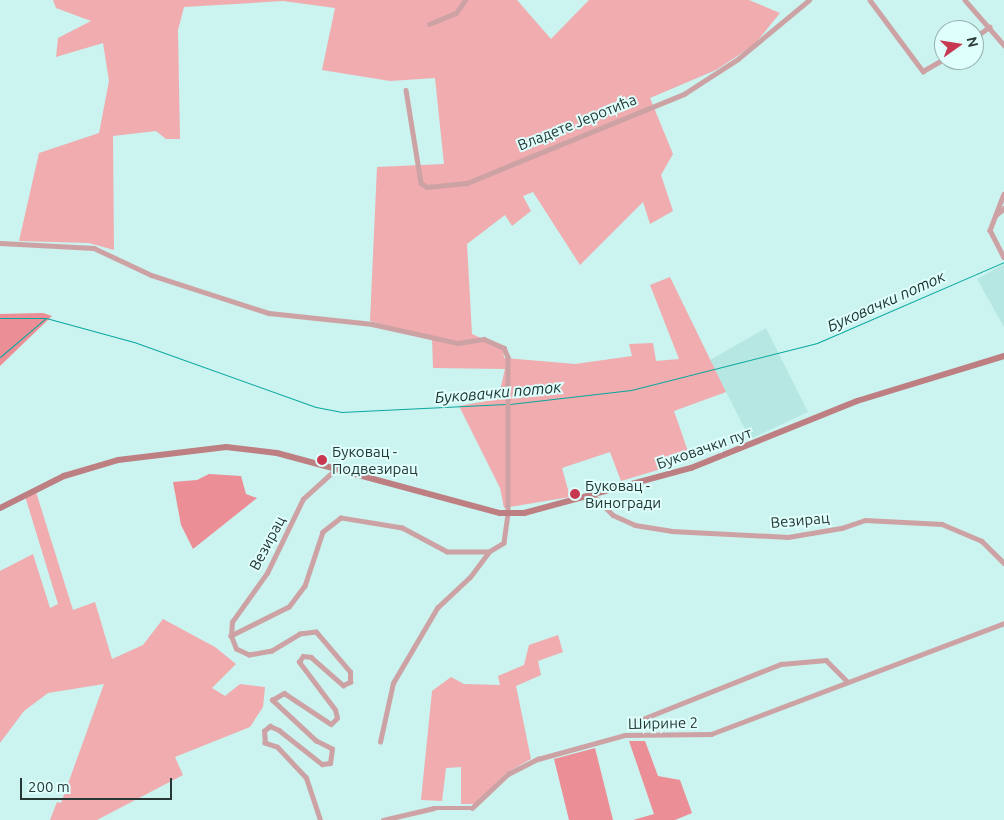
<!DOCTYPE html>
<html>
<head>
<meta charset="utf-8">
<style>
	body { margin:0 }
	#map { position:relative; width:1004px; height:820px; overflow:hidden; background:#cbf3ef; font-family:Ubuntu,sans-serif }
	div>[style] { position:absolute }
	.built>* { inset:0; background:#b6e7e2 }
	.green>* { inset:0; background:#f0acaf }
	.forest>* { inset:0; background:#ec8e95 }
	.stream>* { height:1px; margin:-0.5px; padding:0 0.5px; transform-origin:0.5px; border-radius:0.5px; background:#09a89f }
	.street>* { height:4.5px; margin:-2.25px; padding:0 2.25px; transform-origin:2.25px; border-radius:2.25px; background:#cda2a4 }
	.secondary>* { height:6px; margin:-3px; padding:0 3px; transform-origin:3px; border-radius:3px; background:#bd7f82 }
	.dots>* { width:14px; height:14px; translate:-50% -50%; box-sizing:border-box; border:2px solid #defffb; border-radius:50% }
	span { translate:-50% -50%; white-space:nowrap; text-align:center; line-height:1.15; -webkit-text-stroke:4px #defffb; paint-order:stroke }
	.street-label { font-size:15px; color:#273735 }
	.poi-label { font-size:15px; color:#273735 }
	.left { translate:0 -50%; text-align:left }
	.water-label { font-size:16px; color:#1b312f; font-style:italic }
	.north { position:absolute; left:934px; top:20px; width:50px; height:50px; box-sizing:border-box; background:#defffb; border:1px solid #95afac; border-radius:50%; rotate:77deg; font-size:14px; font-weight:700; line-height:20px; text-align:center; color:#273735 }
	.north::after { content:''; display:block; margin:auto; width:18px; height:22px; background:#c7374f; clip-path:polygon(50% 0,100% 100%,50% 72%,0 100%) }
	.scale { position:absolute; left:20px; top:778px; width:152px; height:22px; box-sizing:border-box; border:2px solid #273735; border-top:0; padding-left:6px; font-size:15px; line-height:18px; white-space:nowrap; color:#273735; -webkit-text-stroke:4px #defffb; paint-order:stroke }
</style>
</head>
<body>
<div id="map">
	<div class="built">
		<div style="clip-path:polygon(1004px 264px,1004px 327px,977px 279px)"></div>
		<div style="clip-path:polygon(766px 328px,808px 412px,750px 439px,710px 360px)"></div>
	</div>
	<div class="green">
		<div style="clip-path:polygon(53px 0,517px 0,551px 39px,589px 0,749px 0,780px 13px,754px 45px,716px 70px,650px 98px,673px 154px,661px 175px,673px 211px,650px 224px,643px 202px,580px 265px,533px 192px,523px 196px,531px 211px,512px 226px,505px 215px,467px 244px,472px 334px,503px 348px,504px 358px,575px 364px,632px 356px,629px 344px,653px 343px,656px 361px,679px 359px,650px 285px,670px 277px,726px 392px,674px 411px,691px 460px,621px 481px,610px 452px,562px 468px,570px 497px,504px 508px,500px 488px,459px 406px,498px 399px,505px 369px,433px 368px,432px 338px,370px 321px,377px 167px,444px 164px,435px 78px,390px 81px,322px 70px,335px 8px,283px 1px,184px 7px,178px 30px,180px 139px,166px 139px,156px 131px,113px 136px,114px 250px,89px 243px,19px 241px,39px 153px,99px 133px,109px 81px,103px 43px,56px 57px,58px 38px,91px 21px,56px 8px)"></div>
		<div style="clip-path:polygon(36px 492px,73px 610px,95px 602px,112px 659px,143px 645px,163px 619px,215px 647px,236px 664px,212px 688px,225px 696px,240px 684px,265px 687px,263px 707px,250px 727px,175px 757px,183px 775px,97px 820px,50px 820px,57px 802px,61px 803px,104px 684px,48px 693px,24px 711px,0 743px,0 571px,33px 554px,50px 608px,58px 604px,25px 496px)"></div>
		<div style="clip-path:polygon(558px 635px,563px 652px,538px 661px,541px 675px,516px 686px,531px 759px,506px 773px,477px 804px,461px 804px,461px 767px,446px 768px,442px 801px,421px 800px,432px 691px,451px 677px,464px 684px,500px 685px,498px 676px,524px 665px,529px 645px)"></div>
	</div>
	<div class="forest">
		<div style="clip-path:polygon(43px 313px,52px 316px,0 366px,0 314px)"></div>
		<div style="clip-path:polygon(209px 474px,241px 476px,246px 494px,257px 498px,193px 549px,181px 525px,173px 482px,197px 480px)"></div>
		<div style="clip-path:polygon(629px 741px,645px 741px,658px 776px,680px 780px,692px 813px,675px 820px,633px 820px,654px 814px)"></div>
		<div style="clip-path:polygon(595px 748px,613px 820px,569px 820px,554px 759px)"></div>
	</div>
	<div class="stream">
		<div style="left:0;top:318px;width:46px"></div>
		<div style="left:0;top:357px;width:60px;rotate:-40.3deg"></div>
		<div style="left:46px;top:318px;width:91px;rotate:15.3deg"></div>
		<div style="left:134px;top:342px;width:193px;rotate:19.7deg"></div>
		<div style="left:316px;top:407px;width:25px;rotate:11deg"></div>
		<div style="left:341px;top:412px;width:165px;rotate:-2.8deg"></div>
		<div style="left:510px;top:404px;width:122px;rotate:-6.6deg"></div>
		<div style="left:631px;top:390px;width:192px;rotate:-14.2deg"></div>
		<div style="left:817px;top:343px;width:204px;rotate:-23.4deg"></div>
	</div>
	<div class="street">
		<div style="left:870px;top:0;width:89px;rotate:53.3deg"></div>
		<div style="left:923px;top:71px;width:24px;rotate:-30deg"></div>
		<div style="left:965px;top:0;width:60px;rotate:49.1deg"></div>
		<div style="left:429px;top:24px;width:29px;rotate:-22deg"></div>
		<div style="left:456px;top:13px;width:16px;rotate:-55deg"></div>
		<div style="left:974px;top:38px;width:19px;rotate:-36deg"></div>
		<div style="left:406px;top:90px;width:94px;rotate:80.8deg"></div>
		<div style="left:421px;top:183px;width:7px;rotate:34deg"></div>
		<div style="left:427px;top:187px;width:40px;rotate:-5.7deg"></div>
		<div style="left:467px;top:183px;width:235px;rotate:-22.3deg"></div>
		<div style="left:684px;top:94px;width:64px;rotate:-32.9deg"></div>
		<div style="left:738px;top:59px;width:92px;rotate:-39.7deg"></div>
		<div style="left:1004px;top:194px;width:39px;rotate:111deg"></div>
		<div style="left:990px;top:230px;width:30px;rotate:63deg"></div>
		<div style="left:996px;top:215px;width:11px;rotate:-41deg"></div>
		<div style="left:0;top:243px;width:94px;rotate:3deg"></div>
		<div style="left:94px;top:248px;width:63px;rotate:25.3deg"></div>
		<div style="left:151px;top:275px;width:124px;rotate:17.9deg"></div>
		<div style="left:269px;top:313px;width:104px;rotate:6.1deg"></div>
		<div style="left:372px;top:324px;width:88px;rotate:12.5deg"></div>
		<div style="left:458px;top:343px;width:26px;rotate:-9deg"></div>
		<div style="left:484px;top:339px;width:22px;rotate:24deg"></div>
		<div style="left:504px;top:348px;width:10px;rotate:66deg"></div>
		<div style="left:508px;top:357px;width:157px;rotate:90deg"></div>
		<div style="left:508px;top:514px;width:29px;rotate:98deg"></div>
		<div style="left:504px;top:543px;width:17px;rotate:149deg"></div>
		<div style="left:489px;top:552px;width:42px;rotate:180deg"></div>
		<div style="left:447px;top:552px;width:51px;rotate:-151.9deg"></div>
		<div style="left:402px;top:528px;width:62px;rotate:-170.7deg"></div>
		<div style="left:341px;top:518px;width:23px;rotate:142deg"></div>
		<div style="left:323px;top:532px;width:57px;rotate:108.4deg"></div>
		<div style="left:305px;top:586px;width:26px;rotate:127deg"></div>
		<div style="left:289px;top:607px;width:65px;rotate:153.4deg"></div>
		<div style="left:593px;top:495px;width:28px;rotate:45deg"></div>
		<div style="left:613px;top:515px;width:24px;rotate:24deg"></div>
		<div style="left:635px;top:525px;width:36px;rotate:9deg"></div>
		<div style="left:671px;top:531px;width:117px;rotate:2.9deg"></div>
		<div style="left:788px;top:537px;width:55px;rotate:-9.5deg"></div>
		<div style="left:842px;top:528px;width:24px;rotate:-19deg"></div>
		<div style="left:865px;top:520px;width:77px;rotate:3deg"></div>
		<div style="left:942px;top:524px;width:43px;rotate:23deg"></div>
		<div style="left:982px;top:541px;width:31px;rotate:45deg"></div>
		<div style="left:630px;top:724px;width:162px;rotate:-21.7deg"></div>
		<div style="left:781px;top:664px;width:45px;rotate:-5.1deg"></div>
		<div style="left:826px;top:660px;width:31px;rotate:45deg"></div>
		<div style="left:380px;top:742px;width:60px;rotate:-77.6deg"></div>
		<div style="left:393px;top:683px;width:87px;rotate:-59.6deg"></div>
		<div style="left:437px;top:608px;width:45px;rotate:-43.2deg"></div>
		<div style="left:470px;top:577px;width:31px;rotate:-53deg"></div>
		<div style="left:320px;top:820px;width:44px;rotate:-108.4deg"></div>
		<div style="left:306px;top:778px;width:42px;rotate:-133.1deg"></div>
		<div style="left:277px;top:747px;width:13px;rotate:-162deg"></div>
		<div style="left:265px;top:743px;width:12px;rotate:-95deg"></div>
		<div style="left:264px;top:731px;width:8px;rotate:-40deg"></div>
		<div style="left:270px;top:726px;width:10px;rotate:24deg"></div>
		<div style="left:279px;top:730px;width:55px;rotate:38.3deg"></div>
		<div style="left:322px;top:764px;width:8px;rotate:-7deg"></div>
		<div style="left:330px;top:763px;width:14px;rotate:-82deg"></div>
		<div style="left:332px;top:749px;width:18px;rotate:-153deg"></div>
		<div style="left:316px;top:741px;width:60px;rotate:-137deg"></div>
		<div style="left:272px;top:700px;width:14px;rotate:-30deg"></div>
		<div style="left:284px;top:693px;width:56px;rotate:33.4deg"></div>
		<div style="left:331px;top:724px;width:8px;rotate:-45deg"></div>
		<div style="left:337px;top:718px;width:8px;rotate:-104deg"></div>
		<div style="left:335px;top:710px;width:60px;rotate:-126.9deg"></div>
		<div style="left:299px;top:662px;width:7px;rotate:-56deg"></div>
		<div style="left:303px;top:656px;width:8px;rotate:7deg"></div>
		<div style="left:311px;top:657px;width:43px;rotate:41.2deg"></div>
		<div style="left:343px;top:685px;width:8px;rotate:-23deg"></div>
		<div style="left:350px;top:682px;width:10px;rotate:-90deg"></div>
		<div style="left:350px;top:672px;width:52px;rotate:-130.4deg"></div>
		<div style="left:316px;top:632px;width:16px;rotate:173deg"></div>
		<div style="left:300px;top:634px;width:33px;rotate:149deg"></div>
		<div style="left:272px;top:651px;width:23px;rotate:170deg"></div>
		<div style="left:249px;top:655px;width:14px;rotate:-155deg"></div>
		<div style="left:236px;top:649px;width:14px;rotate:-111deg"></div>
		<div style="left:231px;top:636px;width:14px;rotate:-86deg"></div>
		<div style="left:232px;top:622px;width:60px;rotate:-54.5deg"></div>
		<div style="left:267px;top:573px;width:82px;rotate:-64.1deg"></div>
		<div style="left:303px;top:499px;width:43px;rotate:-42.2deg"></div>
		<div style="left:383px;top:820px;width:52px;rotate:-13.2deg"></div>
		<div style="left:434px;top:808px;width:38px"></div>
		<div style="left:472px;top:808px;width:50px;rotate:-43.4deg"></div>
		<div style="left:508px;top:774px;width:34px;rotate:-27deg"></div>
		<div style="left:538px;top:759px;width:90px;rotate:-15.4deg"></div>
		<div style="left:625px;top:735px;width:86px;rotate:-0.7deg"></div>
		<div style="left:711px;top:734px;width:313px;rotate:-20.7deg"></div>
	</div>
	<div class="secondary">
		<div style="left:0;top:508px;width:72px;rotate:-26.6deg"></div>
		<div style="left:64px;top:476px;width:56px;rotate:-16.5deg"></div>
		<div style="left:118px;top:460px;width:109px;rotate:-6.9deg"></div>
		<div style="left:226px;top:447px;width:51px;rotate:6.7deg"></div>
		<div style="left:277px;top:453px;width:231px;rotate:15.1deg"></div>
		<div style="left:500px;top:513px;width:24px"></div>
		<div style="left:524px;top:513px;width:173px;rotate:-15.1deg"></div>
		<div style="left:691px;top:468px;width:179px;rotate:-22deg"></div>
		<div style="left:857px;top:401px;width:154px;rotate:-17deg"></div>
	</div>
	<div class="dots">
		<div style="left:322px;top:460px;background:#c7374f"></div>
		<div style="left:575px;top:494px;background:#c7374f"></div>
	</div>
	<div class="street-label">
		<span style="left:577px;top:122px;rotate:-22deg">Владете Јеротића</span>
		<span style="left:704px;top:448px;rotate:-19deg">Буковачки пут</span>
		<span style="left:800px;top:520px;rotate:-5deg">Везирац</span>
		<span style="left:267px;top:543px;rotate:-62deg">Везирац</span>
		<span style="left:663px;top:723px;rotate:-1deg">Ширине 2</span>
	</div>
	<div class="poi-label">
		<span class="left" style="left:332px;top:460px">Буковац -<br>Подвезирац</span>
		<span class="left" style="left:585px;top:494px">Буковац -<br>Виногради</span>
	</div>
	<div class="water-label">
		<span style="left:886px;top:301px;rotate:-24deg">Буковачки поток</span>
		<span style="left:498px;top:392px;rotate:-5deg">Буковачки поток</span>
	</div>
	<div class="north">N</div>
	<div class="scale">200 m</div>
</div>
</body>
</html>
